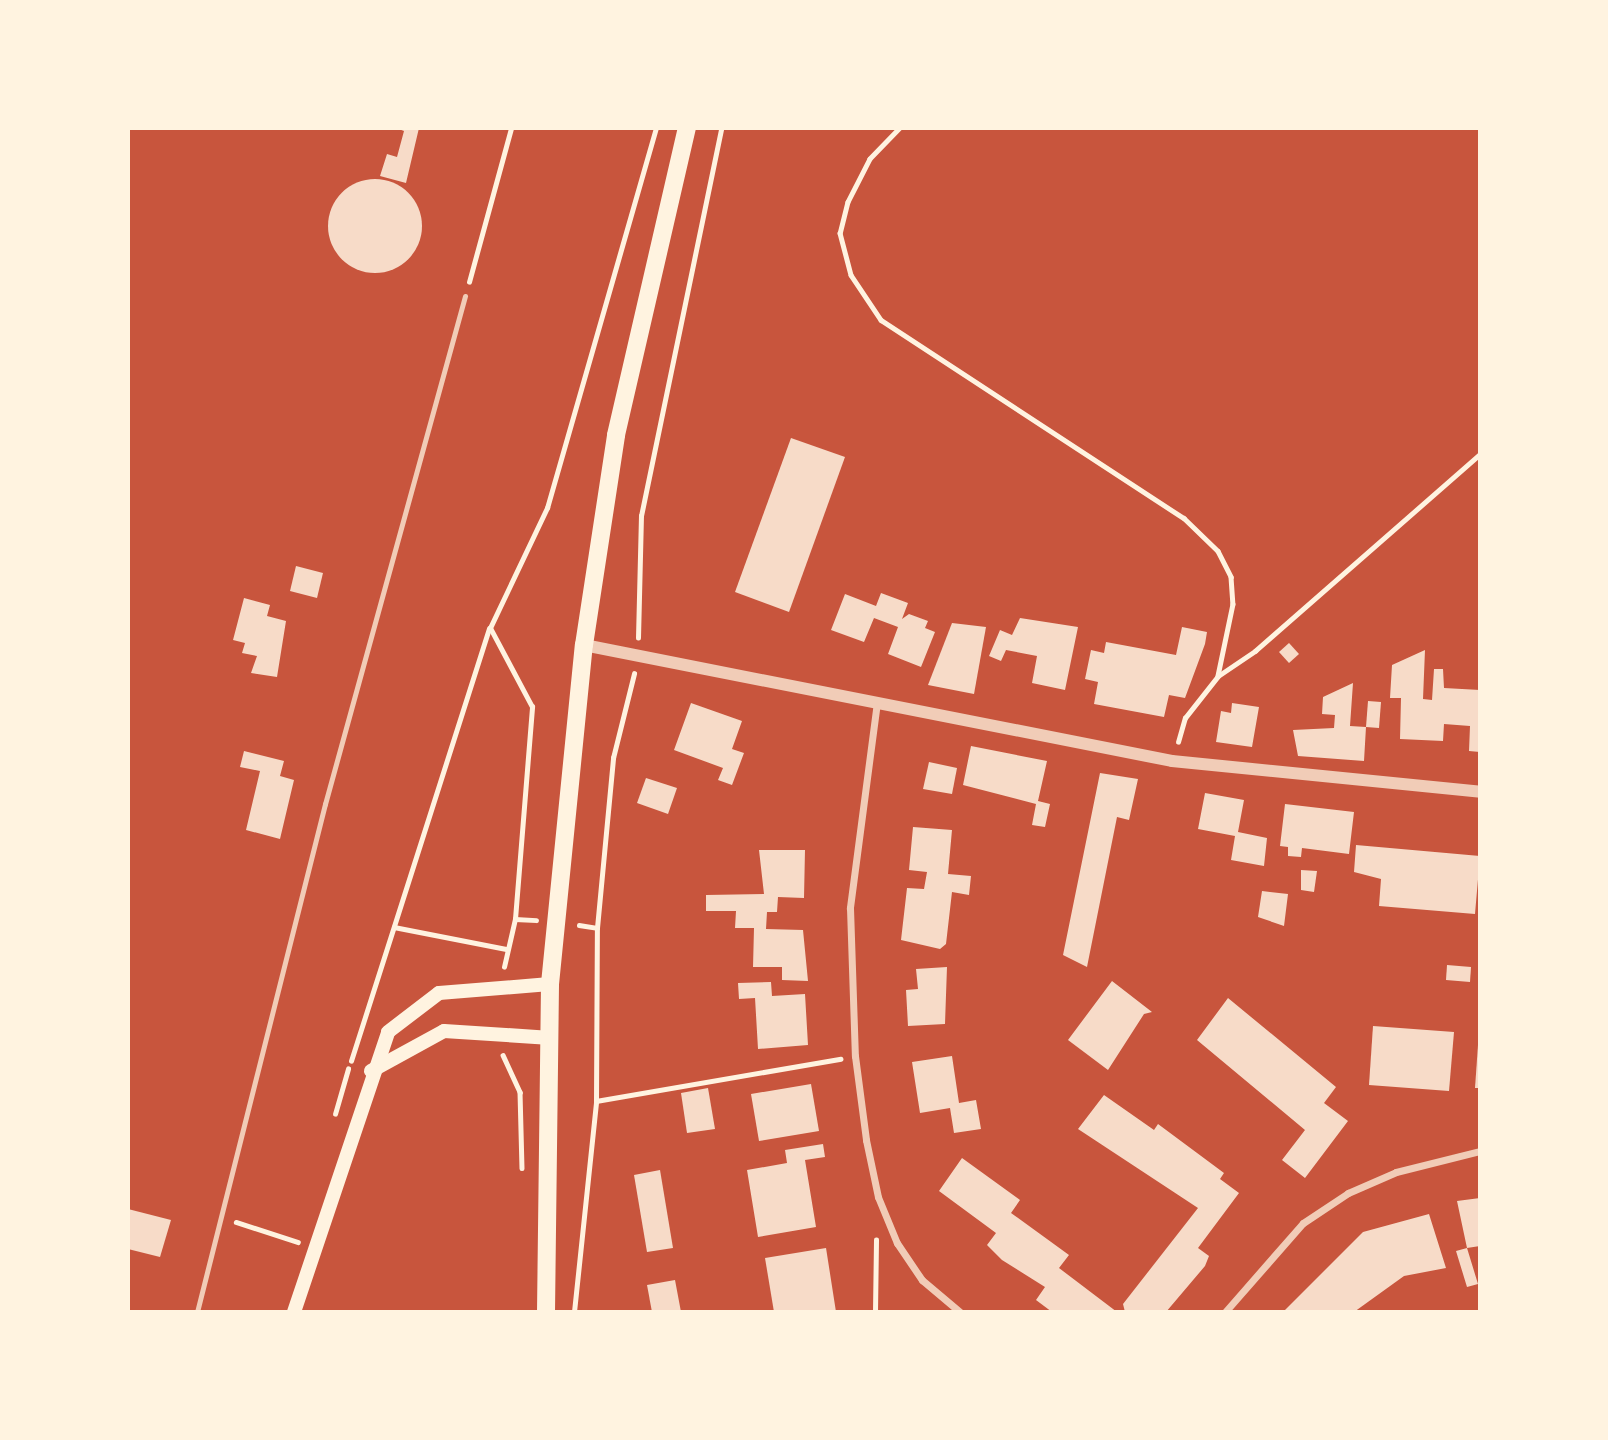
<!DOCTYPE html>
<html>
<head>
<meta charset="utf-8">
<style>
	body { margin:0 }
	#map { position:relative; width:1608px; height:1440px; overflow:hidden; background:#c8553d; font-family:Karla,sans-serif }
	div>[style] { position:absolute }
	.building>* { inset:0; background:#f7dbc8 }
	.round { border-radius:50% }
	.path>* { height:4.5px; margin:-2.25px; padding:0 2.25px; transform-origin:2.25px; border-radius:2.25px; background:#fff3e0 }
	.service>* { height:5px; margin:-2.5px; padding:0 2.5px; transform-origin:2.5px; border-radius:2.5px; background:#f1ccb7 }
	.minor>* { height:7px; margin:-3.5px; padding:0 3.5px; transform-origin:3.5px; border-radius:3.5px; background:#f1ccb7 }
	.tertiary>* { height:12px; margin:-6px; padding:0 6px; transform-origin:6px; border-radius:6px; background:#f1ccb7 }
	.secondary>* { height:14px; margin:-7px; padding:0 7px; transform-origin:7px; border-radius:7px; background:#fff3e0 }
	.primary>* { height:18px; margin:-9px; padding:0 9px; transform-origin:9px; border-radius:9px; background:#fff3e0 }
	span { translate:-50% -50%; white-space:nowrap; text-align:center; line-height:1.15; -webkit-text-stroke:5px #fff3e0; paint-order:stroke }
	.frame { position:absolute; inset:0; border:130px solid #fff3e0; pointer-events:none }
</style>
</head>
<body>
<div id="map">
	<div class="building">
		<div style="clip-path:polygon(396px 128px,419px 128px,406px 183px,380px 176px,387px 154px,397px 157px,404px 131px)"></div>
		<div class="round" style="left:328px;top:179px;width:94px;height:94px"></div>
		<div style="clip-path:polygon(791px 438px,845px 457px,789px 612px,735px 592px)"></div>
		<div style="clip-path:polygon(296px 566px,323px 573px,317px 598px,290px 591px)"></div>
		<div style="clip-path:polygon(881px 593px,908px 603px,902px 619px,909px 614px,928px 621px,925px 628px,935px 632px,921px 667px,888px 654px,898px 627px,874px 618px,864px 642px,831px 630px,845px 594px,876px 606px)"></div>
		<div style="clip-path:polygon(244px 598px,270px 605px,267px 616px,286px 621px,277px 677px,251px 673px,257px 656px,242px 653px,245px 643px,233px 640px)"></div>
		<div style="clip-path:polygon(1020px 618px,1078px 627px,1065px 690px,1032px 683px,1037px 656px,1006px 650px,1001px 661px,989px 656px,1000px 630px,1012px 635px)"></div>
		<div style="clip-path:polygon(952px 623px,986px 627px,974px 694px,928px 685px)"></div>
		<div style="clip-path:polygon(1182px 627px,1207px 632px,1205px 644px,1185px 698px,1169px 695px,1164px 717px,1094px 704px,1098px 682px,1085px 679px,1091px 650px,1104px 653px,1106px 642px,1176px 655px)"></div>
		<div style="clip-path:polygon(1289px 643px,1299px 654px,1289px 663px,1279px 652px)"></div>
		<div style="clip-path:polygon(1425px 650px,1423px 699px,1432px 700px,1434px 669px,1443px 669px,1444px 688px,1480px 690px,1480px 752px,1469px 751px,1470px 726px,1444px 724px,1443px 741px,1400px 739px,1401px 698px,1390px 698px,1392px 665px)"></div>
		<div style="clip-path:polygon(1353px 683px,1350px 726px,1366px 727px,1364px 761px,1298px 756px,1293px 730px,1334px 728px,1335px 715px,1322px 714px,1323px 697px)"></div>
		<div style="clip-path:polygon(1368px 701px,1381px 702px,1379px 728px,1366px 727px)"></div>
		<div style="clip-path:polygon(691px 703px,742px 721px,732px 749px,744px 753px,732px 785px,718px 780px,723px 768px,674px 750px)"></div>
		<div style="clip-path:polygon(1232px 703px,1259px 707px,1252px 747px,1216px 742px,1221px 711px,1231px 713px)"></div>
		<div style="clip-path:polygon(971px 746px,1047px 761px,1038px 801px,1050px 804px,1045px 827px,1032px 825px,1036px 804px,963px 785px)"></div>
		<div style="clip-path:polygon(244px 751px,284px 761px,280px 776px,294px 780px,280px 839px,246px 830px,260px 771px,240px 767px)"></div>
		<div style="clip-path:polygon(929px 762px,957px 768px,952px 794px,923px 789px)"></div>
		<div style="clip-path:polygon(1100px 773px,1138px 779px,1129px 820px,1117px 817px,1087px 967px,1063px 955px)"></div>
		<div style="clip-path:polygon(646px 778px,677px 788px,668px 814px,637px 803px)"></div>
		<div style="clip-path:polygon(1205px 793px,1244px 800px,1238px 832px,1267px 838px,1264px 866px,1231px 860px,1235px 836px,1198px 829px)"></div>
		<div style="clip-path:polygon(1285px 804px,1354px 812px,1349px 854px,1302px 848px,1301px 857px,1288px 856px,1288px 847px,1280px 846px)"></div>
		<div style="clip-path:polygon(913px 827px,952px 830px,948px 874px,971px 876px,969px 895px,952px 892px,946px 944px,940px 949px,901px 940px,907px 888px,924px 889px,927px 872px,909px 870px)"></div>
		<div style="clip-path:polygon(1356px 845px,1480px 856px,1475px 914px,1379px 906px,1381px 879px,1354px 872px)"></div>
		<div style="clip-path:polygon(759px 850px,805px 850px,804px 898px,778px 897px,777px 912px,767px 912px,766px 929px,803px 930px,808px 981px,782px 980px,782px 967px,753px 967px,754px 928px,735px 928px,736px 911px,706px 911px,706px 895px,764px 894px)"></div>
		<div style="clip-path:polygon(1301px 870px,1317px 871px,1314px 892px,1301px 890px)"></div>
		<div style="clip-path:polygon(1262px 891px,1288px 894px,1284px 926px,1258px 917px)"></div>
		<div style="clip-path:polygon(1447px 965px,1471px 967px,1470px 982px,1446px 980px)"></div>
		<div style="clip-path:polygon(947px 967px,945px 1024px,908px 1026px,906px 990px,918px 989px,916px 969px)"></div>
		<div style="clip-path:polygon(1112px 981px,1152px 1012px,1144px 1014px,1108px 1070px,1068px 1040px)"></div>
		<div style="clip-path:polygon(771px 982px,772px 996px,805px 994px,808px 1045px,758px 1049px,755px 998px,739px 999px,738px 983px)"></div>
		<div style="clip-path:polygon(1228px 998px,1336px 1087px,1324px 1103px,1348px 1121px,1305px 1178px,1282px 1160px,1305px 1130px,1197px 1040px)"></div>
		<div style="clip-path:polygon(1373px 1026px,1454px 1032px,1449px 1091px,1369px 1085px)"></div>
		<div style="clip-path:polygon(1478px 1045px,1480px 1045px,1480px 1088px,1475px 1088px)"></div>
		<div style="clip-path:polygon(952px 1056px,959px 1103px,976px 1100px,981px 1129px,954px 1133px,950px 1108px,920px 1113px,912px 1062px)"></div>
		<div style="clip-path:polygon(811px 1084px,819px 1131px,759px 1141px,751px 1094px)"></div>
		<div style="clip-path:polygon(708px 1088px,715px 1129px,687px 1133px,681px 1093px)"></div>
		<div style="clip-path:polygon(1104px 1095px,1154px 1130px,1158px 1124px,1224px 1173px,1220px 1179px,1239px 1193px,1198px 1248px,1209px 1256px,1205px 1266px,1166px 1312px,1125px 1312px,1123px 1304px,1198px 1208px,1078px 1129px)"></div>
		<div style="clip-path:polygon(823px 1144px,825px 1157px,805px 1160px,816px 1227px,758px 1237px,747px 1170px,787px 1163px,785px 1150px)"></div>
		<div style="clip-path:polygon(962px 1158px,1020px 1200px,1011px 1213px,1069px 1255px,1059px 1268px,1117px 1312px,1052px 1312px,1036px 1300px,1045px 1287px,1002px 1260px,987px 1245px,996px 1233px,939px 1191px)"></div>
		<div style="clip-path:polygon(660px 1170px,673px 1248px,647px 1252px,634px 1175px)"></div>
		<div style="clip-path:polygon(1480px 1198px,1480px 1246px,1467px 1248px,1478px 1284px,1467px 1287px,1456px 1251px,1467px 1248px,1457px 1201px)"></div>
		<div style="clip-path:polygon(128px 1209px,171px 1220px,160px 1257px,128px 1249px)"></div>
		<div style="clip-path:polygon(1429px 1214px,1446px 1268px,1404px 1276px,1354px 1312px,1283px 1312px,1363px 1232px)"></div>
		<div style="clip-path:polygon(826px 1248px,836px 1312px,774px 1312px,765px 1258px)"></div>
		<div style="clip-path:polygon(675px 1280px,681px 1312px,652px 1312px,647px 1285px)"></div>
	</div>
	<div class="path">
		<div style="left:900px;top:128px;width:43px;rotate:134.1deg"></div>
		<div style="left:870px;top:159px;width:48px;rotate:117.1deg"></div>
		<div style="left:848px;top:202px;width:32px;rotate:104deg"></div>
		<div style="left:840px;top:233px;width:43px;rotate:75.3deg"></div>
		<div style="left:851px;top:275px;width:54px;rotate:56.3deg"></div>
		<div style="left:881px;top:320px;width:362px;rotate:33.2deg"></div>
		<div style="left:1184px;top:518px;width:47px;rotate:44.1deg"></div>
		<div style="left:1218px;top:551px;width:29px;rotate:63deg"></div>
		<div style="left:1231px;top:577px;width:27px;rotate:86deg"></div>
		<div style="left:1233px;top:604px;width:74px;rotate:101.8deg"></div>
		<div style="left:469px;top:282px;width:160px;rotate:-74.7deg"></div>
		<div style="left:638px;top:638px;width:122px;rotate:-88.6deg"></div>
		<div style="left:641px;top:516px;width:396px;rotate:-78.3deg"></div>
		<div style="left:1178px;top:742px;width:25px;rotate:-74deg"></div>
		<div style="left:1185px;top:718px;width:53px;rotate:-51.8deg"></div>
		<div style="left:1218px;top:676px;width:45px;rotate:-34deg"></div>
		<div style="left:1255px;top:651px;width:299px;rotate:-41.2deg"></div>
		<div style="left:515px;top:919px;width:21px;rotate:3deg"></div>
		<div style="left:579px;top:925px;width:18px;rotate:9deg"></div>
		<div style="left:394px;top:927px;width:114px;rotate:11.1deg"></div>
		<div style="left:504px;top:967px;width:49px;rotate:-77.1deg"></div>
		<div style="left:515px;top:919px;width:213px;rotate:-85.4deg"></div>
		<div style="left:532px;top:707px;width:89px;rotate:-118deg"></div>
		<div style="left:490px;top:628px;width:133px;rotate:-64.6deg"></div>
		<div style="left:547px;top:508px;width:395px;rotate:-74deg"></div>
		<div style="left:503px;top:1055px;width:41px;rotate:65.3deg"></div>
		<div style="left:520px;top:1092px;width:76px;rotate:88.5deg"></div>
		<div style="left:351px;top:1061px;width:454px;rotate:-72.3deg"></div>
		<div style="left:596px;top:1101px;width:248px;rotate:-9.8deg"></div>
		<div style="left:335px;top:1114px;width:47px;rotate:-73.9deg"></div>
		<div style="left:236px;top:1222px;width:65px;rotate:17.9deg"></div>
		<div style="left:574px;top:1312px;width:212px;rotate:-84deg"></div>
		<div style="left:596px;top:1101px;width:173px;rotate:-89.7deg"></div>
		<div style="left:597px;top:928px;width:171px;rotate:-84.6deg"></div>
		<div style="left:613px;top:758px;width:87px;rotate:-76deg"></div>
		<div style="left:875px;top:1312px;width:72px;rotate:-89.2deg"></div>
	</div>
	<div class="service">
		<div style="left:197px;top:1312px;width:524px;rotate:-75.86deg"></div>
		<div style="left:325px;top:804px;width:527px;rotate:-74.59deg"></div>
	</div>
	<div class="minor">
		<div style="left:877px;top:702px;width:208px;rotate:97.5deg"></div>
		<div style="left:850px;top:908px;width:148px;rotate:88.1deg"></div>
		<div style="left:855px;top:1056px;width:85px;rotate:82.5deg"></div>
		<div style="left:866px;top:1140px;width:58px;rotate:78.1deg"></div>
		<div style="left:878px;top:1197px;width:50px;rotate:67.6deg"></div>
		<div style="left:897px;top:1243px;width:45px;rotate:56deg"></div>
		<div style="left:922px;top:1280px;width:50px;rotate:40.1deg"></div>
		<div style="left:1225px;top:1312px;width:118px;rotate:-48.8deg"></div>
		<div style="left:1303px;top:1223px;width:54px;rotate:-33.7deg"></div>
		<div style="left:1348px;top:1193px;width:52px;rotate:-23.6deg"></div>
		<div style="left:1396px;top:1172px;width:87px;rotate:-14deg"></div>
	</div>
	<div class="tertiary">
		<div style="left:584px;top:645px;width:599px;rotate:11.16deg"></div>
		<div style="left:1172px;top:761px;width:310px;rotate:5.7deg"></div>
	</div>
	<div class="secondary">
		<div style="left:371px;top:1071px;width:83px;rotate:-28.7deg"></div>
		<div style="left:444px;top:1031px;width:107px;rotate:3.7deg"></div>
		<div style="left:294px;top:1312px;width:295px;rotate:-71.4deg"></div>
		<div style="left:388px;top:1032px;width:64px;rotate:-37.4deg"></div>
		<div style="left:439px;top:993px;width:111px;rotate:-4.6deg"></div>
	</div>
	<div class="primary">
		<div style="left:546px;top:1312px;width:328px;rotate:-89.3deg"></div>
		<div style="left:550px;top:984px;width:341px;rotate:-84.3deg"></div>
		<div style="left:584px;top:645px;width:212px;rotate:-81.3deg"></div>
		<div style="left:616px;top:435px;width:315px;rotate:-77deg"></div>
	</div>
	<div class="frame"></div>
</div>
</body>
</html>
